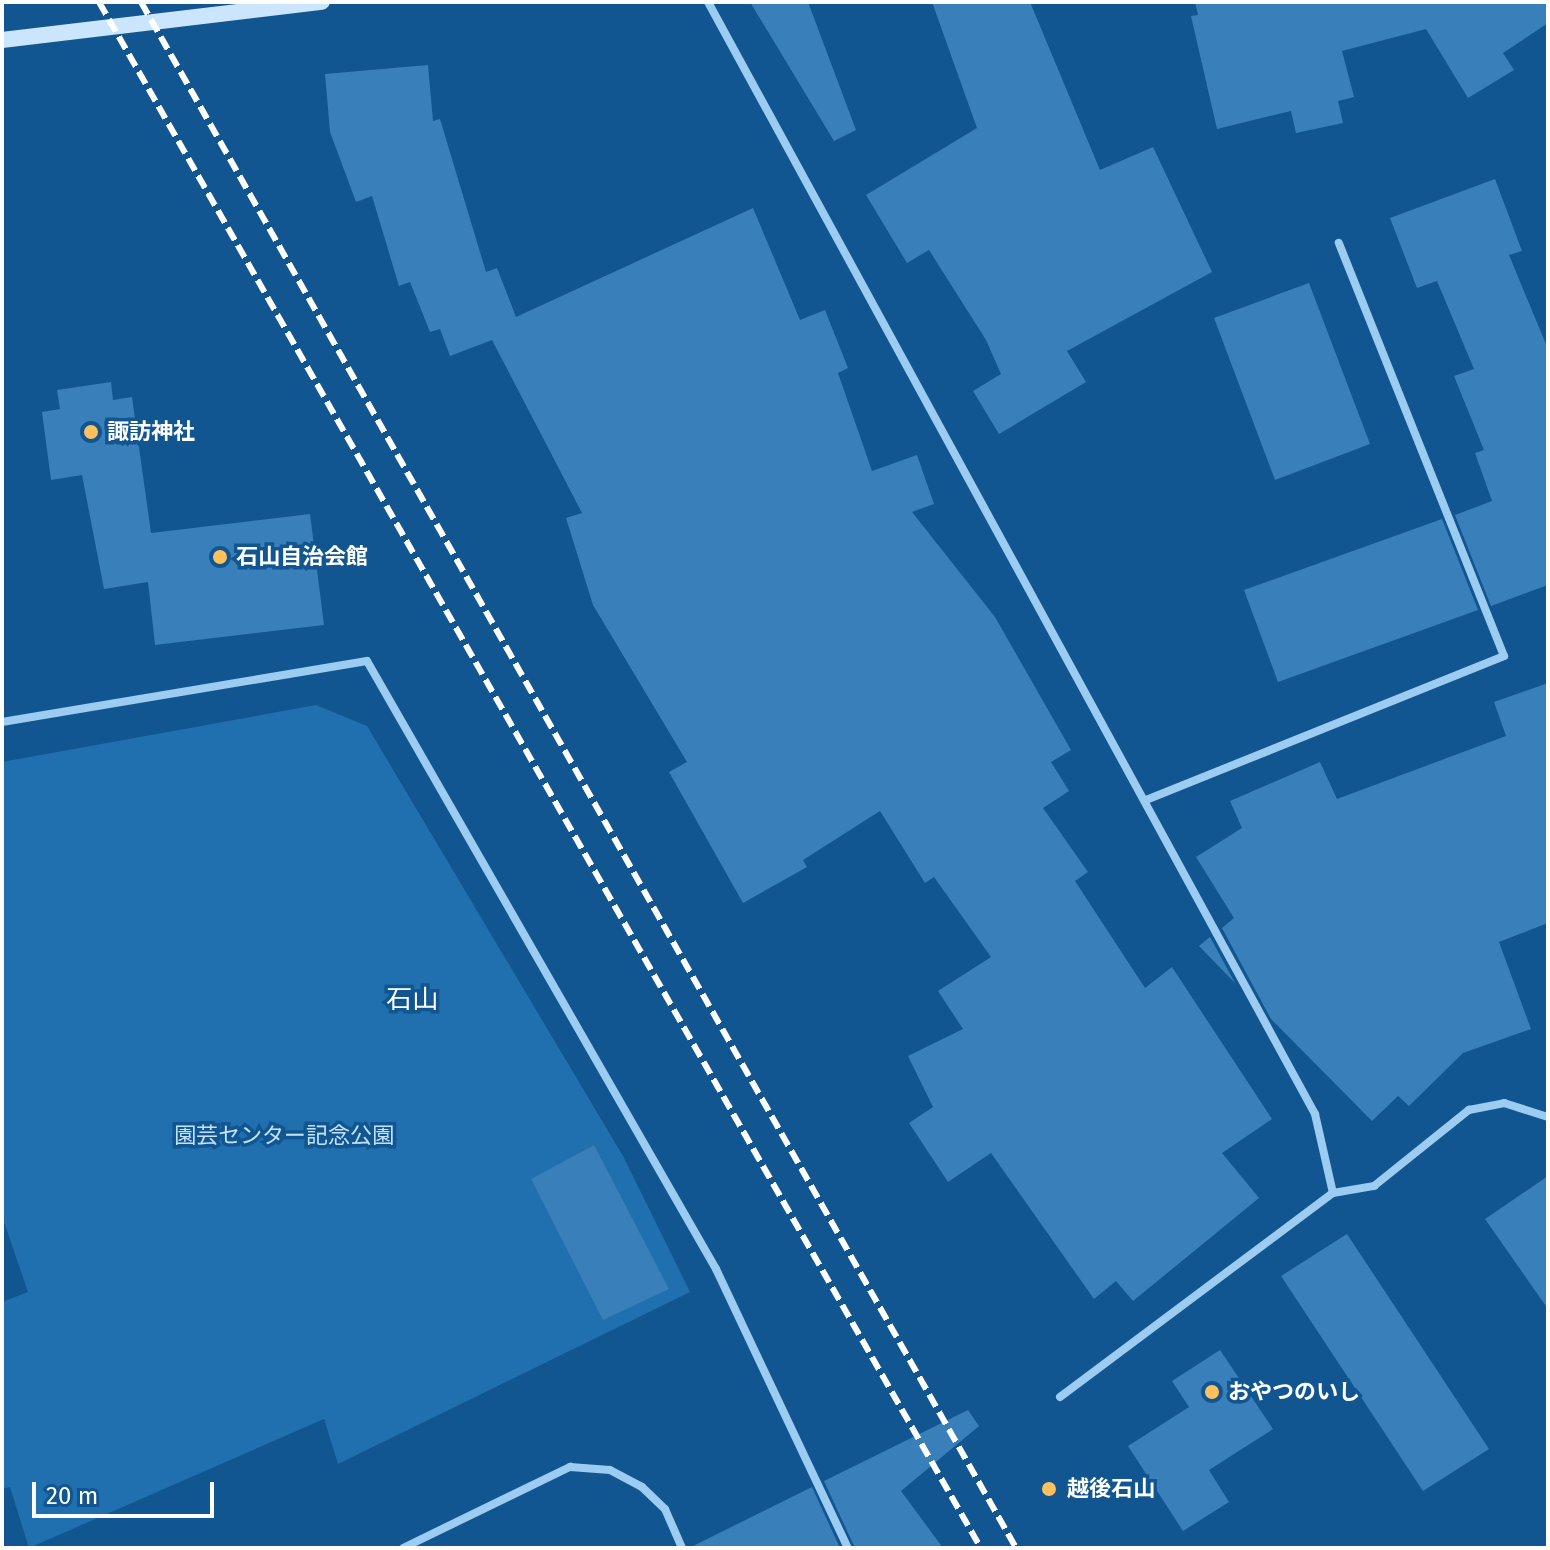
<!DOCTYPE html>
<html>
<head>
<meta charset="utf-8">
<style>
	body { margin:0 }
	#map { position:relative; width:1550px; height:1550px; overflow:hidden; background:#115690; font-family:"Fira Sans","Noto Sans JP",sans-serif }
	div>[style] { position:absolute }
	.green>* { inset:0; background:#206fae }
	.building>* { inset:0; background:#397fb9 }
	.street>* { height:8px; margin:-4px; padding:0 4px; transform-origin:4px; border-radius:4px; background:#9cccf2 }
	.secondary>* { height:16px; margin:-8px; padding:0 8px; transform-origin:8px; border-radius:8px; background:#cbe5fc }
	.rail>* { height:6px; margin-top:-3px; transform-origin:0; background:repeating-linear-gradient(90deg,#fff 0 14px,transparent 0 20px) }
	.dots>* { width:22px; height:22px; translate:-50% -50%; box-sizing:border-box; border:4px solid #115690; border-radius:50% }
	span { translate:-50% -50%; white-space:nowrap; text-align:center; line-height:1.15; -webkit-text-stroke:7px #115690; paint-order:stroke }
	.poi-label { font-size:22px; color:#fff; font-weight:700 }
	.left { translate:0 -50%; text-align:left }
	.park-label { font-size:22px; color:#c3e3fd }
	.quarter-label { font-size:26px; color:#fff }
	.frame { position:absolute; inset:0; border:4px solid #fff; pointer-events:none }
	.scale { position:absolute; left:32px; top:1482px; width:182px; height:36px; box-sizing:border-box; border:4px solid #fff; border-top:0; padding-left:10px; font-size:24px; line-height:28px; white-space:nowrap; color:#fff; -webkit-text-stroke:6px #115690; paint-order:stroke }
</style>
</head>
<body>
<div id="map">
	<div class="green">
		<div style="clip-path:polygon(316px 705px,367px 726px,623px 1156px,690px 1292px,338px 1464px,324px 1419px,29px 1548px,10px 1487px,2px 1489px,2px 1302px,28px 1292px,2px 1216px,2px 762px)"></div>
	</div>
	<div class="building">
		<div style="clip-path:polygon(750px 2px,808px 2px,856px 130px,834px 141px)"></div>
		<div style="clip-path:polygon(932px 2px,1030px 2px,1100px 170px,1153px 147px,1212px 272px,1067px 351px,1086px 382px,999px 434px,973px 391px,1001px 374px,986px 340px,929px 250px,907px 263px,866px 195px,977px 128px)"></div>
		<div style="clip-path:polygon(1195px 2px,1548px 2px,1548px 23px,1503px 53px,1514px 70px,1468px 98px,1426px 29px,1342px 51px,1354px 97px,1338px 101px,1343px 123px,1296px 133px,1291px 111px,1217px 129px,1191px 16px,1198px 15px)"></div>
		<div style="clip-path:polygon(428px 65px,433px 121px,440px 119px,486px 272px,497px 268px,516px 317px,753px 208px,800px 320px,825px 310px,848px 368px,838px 373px,872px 471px,917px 455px,934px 504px,912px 512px,995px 617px,1071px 750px,1051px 762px,1069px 791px,1043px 808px,1088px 872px,1075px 881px,1145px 988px,1172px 967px,1272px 1119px,1222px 1153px,1259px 1198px,1133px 1301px,1116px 1281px,1094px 1299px,991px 1153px,948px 1182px,909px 1123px,933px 1107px,908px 1056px,963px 1029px,938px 991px,991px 957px,934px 877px,925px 883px,880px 811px,803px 860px,807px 867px,743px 903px,669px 772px,687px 762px,593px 605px,566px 518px,582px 513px,492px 340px,450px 356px,440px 329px,430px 332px,410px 282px,399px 286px,372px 196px,356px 202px,330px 132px,325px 74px)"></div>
		<div style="clip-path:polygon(1495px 179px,1522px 251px,1509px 255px,1548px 349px,1548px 585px,1491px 606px,1455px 515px,1492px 501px,1475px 453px,1484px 450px,1454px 376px,1474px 369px,1437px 281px,1417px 288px,1390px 218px)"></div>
		<div style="clip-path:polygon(1309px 283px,1370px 444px,1275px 480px,1214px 318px)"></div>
		<div style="clip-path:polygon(111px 382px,113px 400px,132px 397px,151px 533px,310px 514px,324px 625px,155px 645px,148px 582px,104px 589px,82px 475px,51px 480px,42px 412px,60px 409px,57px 390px)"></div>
		<div style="clip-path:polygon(1442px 519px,1478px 610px,1278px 682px,1244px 590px)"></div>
		<div style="clip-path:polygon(1548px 683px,1548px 923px,1499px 942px,1531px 1029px,1463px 1053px,1409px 1106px,1398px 1096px,1372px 1121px,1271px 1019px,1222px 928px,1234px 918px,1196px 857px,1242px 828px,1230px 801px,1320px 762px,1337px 799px,1506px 736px,1494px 702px)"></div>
		<div style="clip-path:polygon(1210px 937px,1235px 983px,1199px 946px)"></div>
		<div style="clip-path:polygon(594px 1145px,669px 1289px,603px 1320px,531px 1179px)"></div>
		<div style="clip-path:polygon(1548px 1176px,1548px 1309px,1485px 1219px)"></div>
		<div style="clip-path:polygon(1347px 1234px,1489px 1449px,1423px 1491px,1281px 1276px)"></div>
		<div style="clip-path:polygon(1220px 1350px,1273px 1429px,1209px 1470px,1229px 1502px,1183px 1531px,1128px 1446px,1189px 1407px,1172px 1381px)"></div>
		<div style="clip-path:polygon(968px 1410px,979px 1426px,901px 1491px,943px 1548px,855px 1548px,824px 1481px)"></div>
		<div style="clip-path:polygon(812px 1487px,840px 1548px,689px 1548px)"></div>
	</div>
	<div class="street">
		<div style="left:708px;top:2px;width:1267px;rotate:61.37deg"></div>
		<div style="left:1315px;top:1114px;width:81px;rotate:77.2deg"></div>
		<div style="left:2px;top:722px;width:370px;rotate:-9.5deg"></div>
		<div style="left:367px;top:661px;width:701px;rotate:60.14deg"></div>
		<div style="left:716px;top:1269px;width:309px;rotate:64.7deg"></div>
		<div style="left:1146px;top:800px;width:386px;rotate:-21.9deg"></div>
		<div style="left:1504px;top:656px;width:445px;rotate:-111.8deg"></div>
		<div style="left:1060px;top:1397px;width:341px;rotate:-36.8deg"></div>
		<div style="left:1333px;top:1193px;width:42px;rotate:-9.7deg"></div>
		<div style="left:1374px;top:1186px;width:122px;rotate:-38.7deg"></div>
		<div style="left:1469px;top:1110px;width:36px;rotate:-11deg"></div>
		<div style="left:1504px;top:1103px;width:46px;rotate:17.7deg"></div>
		<div style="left:403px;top:1548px;width:186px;rotate:-25.9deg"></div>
		<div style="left:570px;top:1467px;width:40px;rotate:4.3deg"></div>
		<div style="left:610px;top:1470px;width:36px;rotate:28deg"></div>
		<div style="left:642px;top:1487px;width:32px;rotate:44deg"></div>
		<div style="left:665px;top:1509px;width:43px;rotate:66.4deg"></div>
	</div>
	<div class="secondary">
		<div style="left:2px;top:40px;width:322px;rotate:-6.8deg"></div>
	</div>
	<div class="rail">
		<div style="left:99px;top:2px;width:1780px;rotate:60.3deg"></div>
		<div style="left:141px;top:2px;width:1776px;rotate:60.49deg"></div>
	</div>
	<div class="dots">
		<div style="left:91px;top:432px;background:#ffc05d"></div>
		<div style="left:220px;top:557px;background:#ffc05d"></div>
		<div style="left:1212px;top:1392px;background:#ffc05d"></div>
		<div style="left:1049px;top:1489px;background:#ffc05d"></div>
	</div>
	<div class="poi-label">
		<span class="left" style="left:107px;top:432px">諏訪神社</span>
		<span class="left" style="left:236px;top:557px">石山自治会館</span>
		<span class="left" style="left:1228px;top:1392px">おやつのいし</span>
		<span class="left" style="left:1067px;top:1489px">越後石山</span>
	</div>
	<div class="park-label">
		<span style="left:284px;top:1136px">園芸センター記念公園</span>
	</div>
	<div class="quarter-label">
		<span style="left:412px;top:1000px">石山</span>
	</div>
	<div class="frame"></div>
	<div class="scale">20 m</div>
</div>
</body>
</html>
